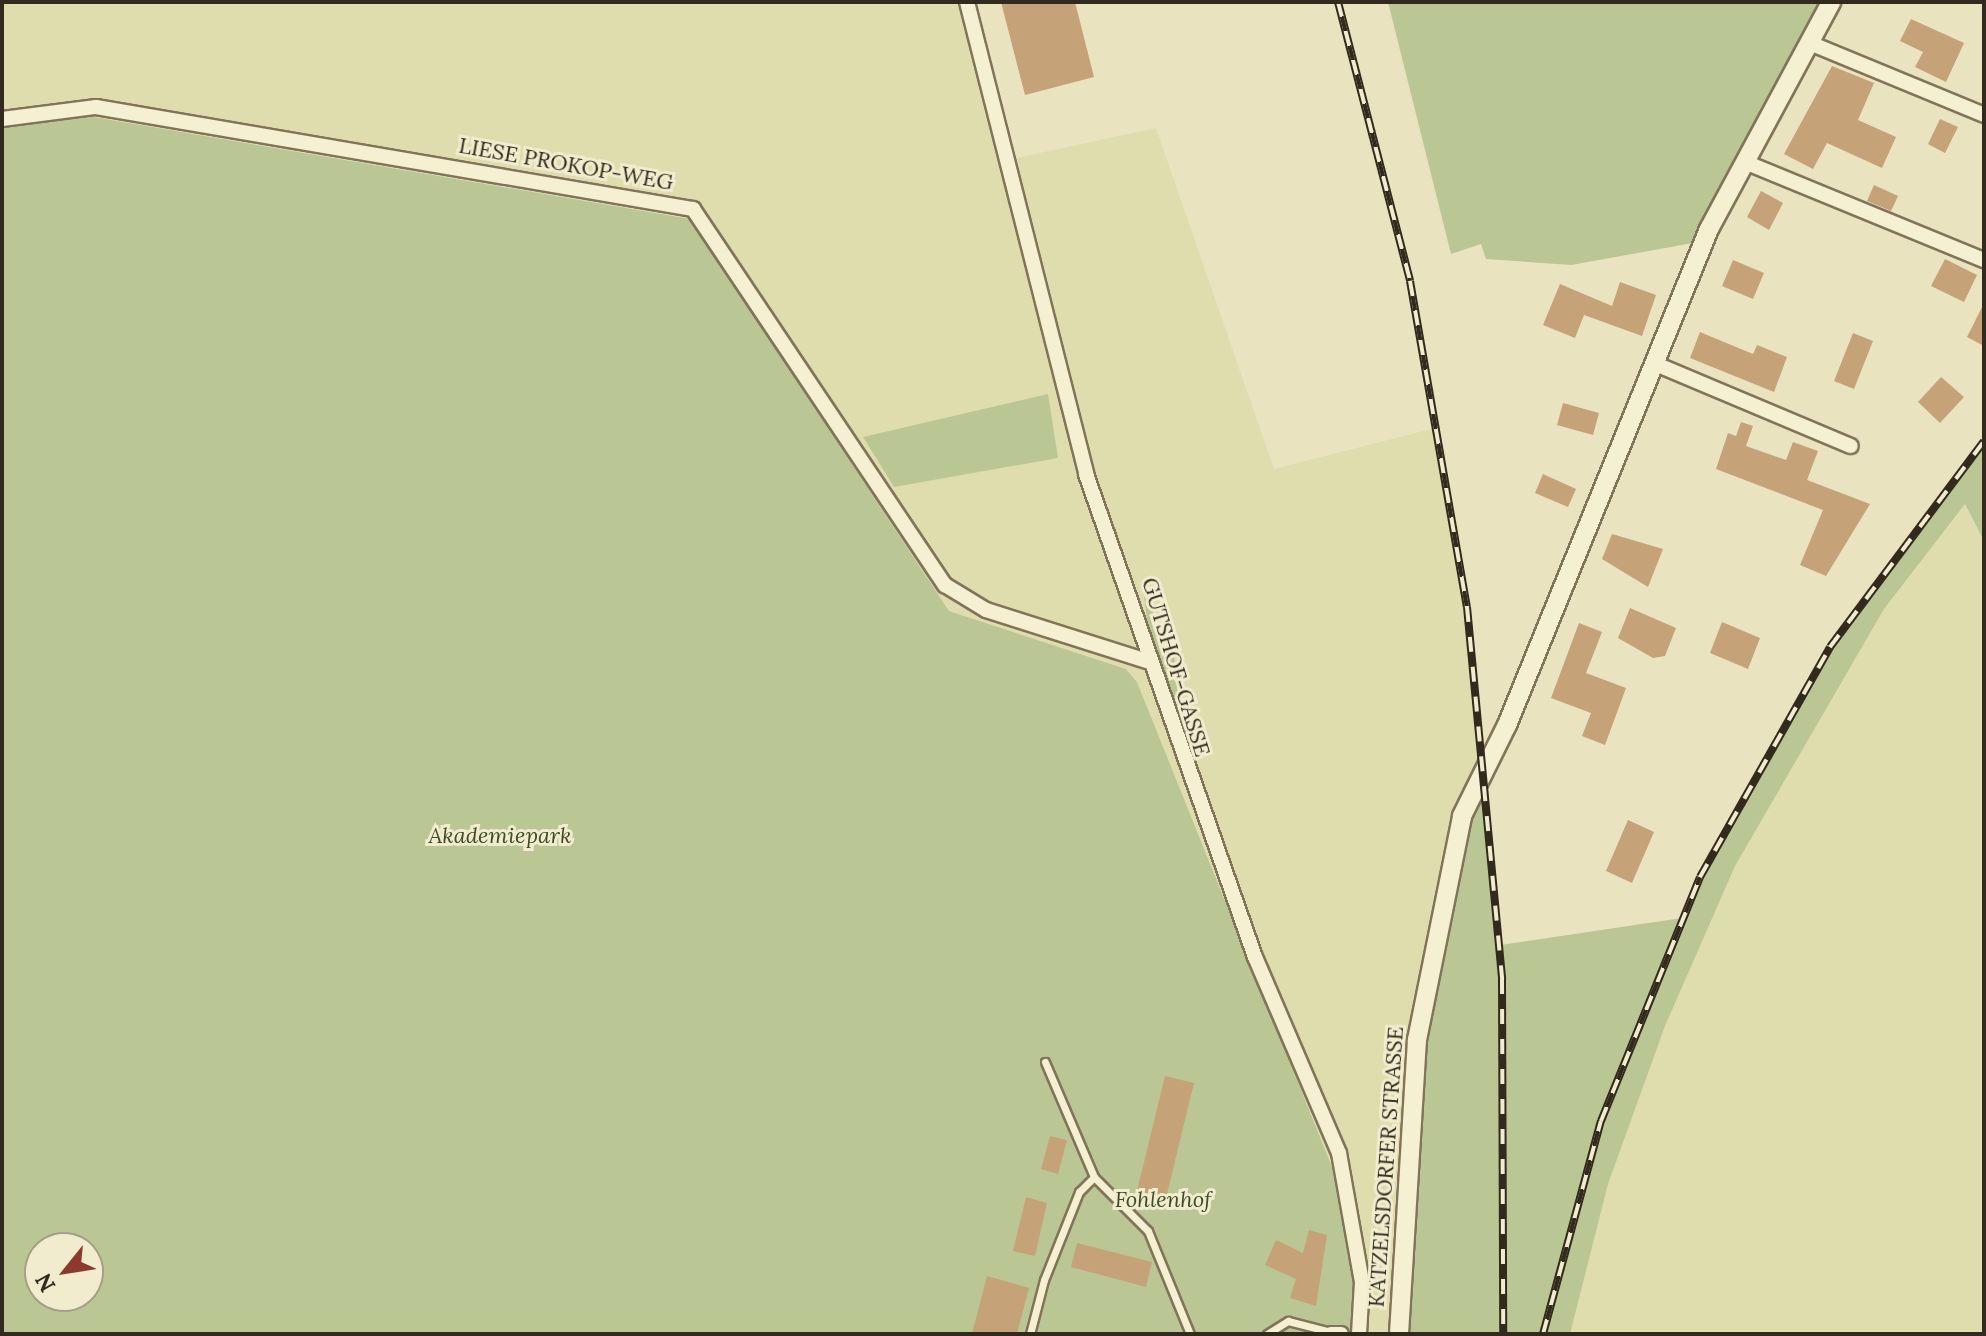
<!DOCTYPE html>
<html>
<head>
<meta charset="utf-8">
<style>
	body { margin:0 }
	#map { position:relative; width:1986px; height:1336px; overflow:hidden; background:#eae3c0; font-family:Lora,serif }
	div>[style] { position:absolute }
	.farmland>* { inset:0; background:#dfddae }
	.green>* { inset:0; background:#bac795 }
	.building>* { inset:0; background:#c5a278 }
	.roads { filter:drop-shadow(2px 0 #817459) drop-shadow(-2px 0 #817459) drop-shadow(0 2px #817459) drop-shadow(0 -2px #817459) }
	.service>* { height:7px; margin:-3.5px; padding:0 3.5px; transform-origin:3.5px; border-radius:3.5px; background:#f6f0d2 }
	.minor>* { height:14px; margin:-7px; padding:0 7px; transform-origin:7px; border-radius:7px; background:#f6f0d2 }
	.tertiary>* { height:18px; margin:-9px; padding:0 9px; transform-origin:9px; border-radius:9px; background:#f6f0d2 }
	.rail>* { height:8px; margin-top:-4px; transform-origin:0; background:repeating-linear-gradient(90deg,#f2eccf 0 15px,#322a1d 0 30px); box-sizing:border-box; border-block:2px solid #322a1d }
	span { translate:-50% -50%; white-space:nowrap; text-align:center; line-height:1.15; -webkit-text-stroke:6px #f2eccf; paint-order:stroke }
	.street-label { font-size:22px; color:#322a1d }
	.park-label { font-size:22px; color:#3e4d25; font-style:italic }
	.frame { position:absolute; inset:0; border:4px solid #322a1d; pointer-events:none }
	.north { position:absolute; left:24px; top:1232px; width:80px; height:80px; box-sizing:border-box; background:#f2eccf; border:2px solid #a59e88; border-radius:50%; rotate:240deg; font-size:22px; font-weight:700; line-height:32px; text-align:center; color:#322a1d }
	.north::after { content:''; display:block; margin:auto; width:28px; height:36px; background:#8c392e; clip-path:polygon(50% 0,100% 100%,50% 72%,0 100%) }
</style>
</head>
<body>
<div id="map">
	<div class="farmland">
		<div style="clip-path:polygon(2px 2px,961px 2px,1002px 161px,1156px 128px,1274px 469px,1439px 427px,1484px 762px,1398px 1334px,1359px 1334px,1332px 1167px,1137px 682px,1126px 669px,949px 611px,690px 219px,82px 115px,2px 125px)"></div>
		<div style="clip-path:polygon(1953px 479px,1984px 542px,1984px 1334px,1543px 1334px,1672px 939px,1700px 877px,1780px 728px,1873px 584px)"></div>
	</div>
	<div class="green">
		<div style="clip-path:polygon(1388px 2px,1831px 2px,1704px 241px,1571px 265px,1486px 259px,1481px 244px,1451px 254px)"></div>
		<div style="clip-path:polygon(evenodd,82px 115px,690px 219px,949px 611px,1126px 669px,1137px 682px,1332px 1167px,1362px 1282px,1359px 1334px,2px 1334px,2px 127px,82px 115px,40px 1248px,88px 1248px,88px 1296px,40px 1296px,40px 1248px)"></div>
		<div style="clip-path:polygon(1048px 394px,1058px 458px,894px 487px,863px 437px)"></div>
		<div style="clip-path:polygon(1984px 441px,1984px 541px,1965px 504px,1884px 609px,1735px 866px,1665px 1026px,1608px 1184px,1570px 1334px,1398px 1334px,1417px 1040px,1484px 762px,1500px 945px,1682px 918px,1830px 647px)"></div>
		<div style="clip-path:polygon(1144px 595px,1174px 655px,1181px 727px,1149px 635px)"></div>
	</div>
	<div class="building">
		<div style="clip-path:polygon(1001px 2px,1075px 2px,1094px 77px,1025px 95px)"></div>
		<div style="clip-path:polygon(1911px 19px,1964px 43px,1946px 82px,1915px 67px,1923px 52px,1900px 41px)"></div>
		<div style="clip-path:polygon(1832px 66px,1874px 83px,1858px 120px,1896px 137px,1882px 168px,1827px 143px,1813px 169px,1784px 154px)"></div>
		<div style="clip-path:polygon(1940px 119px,1958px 127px,1945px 153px,1928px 144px)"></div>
		<div style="clip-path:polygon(1874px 185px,1898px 196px,1891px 211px,1867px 201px)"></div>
		<div style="clip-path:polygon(1761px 191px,1783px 203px,1769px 230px,1747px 217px)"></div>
		<div style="clip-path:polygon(1945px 259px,1977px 275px,1964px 302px,1931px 286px)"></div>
		<div style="clip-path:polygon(1733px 260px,1764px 273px,1753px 299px,1722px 286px)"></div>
		<div style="clip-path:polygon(1620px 282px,1656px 295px,1642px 336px,1584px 315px,1575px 338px,1543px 325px,1560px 284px,1612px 306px)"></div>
		<div style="clip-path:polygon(1984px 303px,1984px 346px,1967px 337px)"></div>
		<div style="clip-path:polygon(1700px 332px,1753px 354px,1757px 345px,1787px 357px,1774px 392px,1690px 358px)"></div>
		<div style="clip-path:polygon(1853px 333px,1873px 341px,1854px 389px,1834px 381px)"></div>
		<div style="clip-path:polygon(1941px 377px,1964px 397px,1940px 423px,1918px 402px)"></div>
		<div style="clip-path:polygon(1563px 403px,1599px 413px,1593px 435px,1557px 425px)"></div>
		<div style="clip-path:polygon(1741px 422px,1753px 426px,1746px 446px,1786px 460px,1793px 442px,1818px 451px,1807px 480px,1870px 504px,1826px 576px,1800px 565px,1823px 510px,1716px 469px,1728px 433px,1736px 436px)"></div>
		<div style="clip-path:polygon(1543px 474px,1576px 489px,1568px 507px,1535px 493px)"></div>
		<div style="clip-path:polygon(1612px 534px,1663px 549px,1648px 587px,1602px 559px)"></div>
		<div style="clip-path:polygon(1630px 608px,1676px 628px,1665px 656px,1653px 658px,1618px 638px)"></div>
		<div style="clip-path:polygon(1722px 622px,1760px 638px,1748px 669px,1710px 653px)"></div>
		<div style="clip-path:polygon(1579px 623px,1602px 632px,1586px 673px,1626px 688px,1605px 745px,1582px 736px,1591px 713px,1551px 698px)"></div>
		<div style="clip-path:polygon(1628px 820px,1654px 832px,1632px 883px,1606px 871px)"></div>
		<div style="clip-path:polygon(1165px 1076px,1194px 1083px,1166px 1198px,1137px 1191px)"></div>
		<div style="clip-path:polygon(1050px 1136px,1067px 1140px,1058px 1174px,1041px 1169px)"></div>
		<div style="clip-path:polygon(1026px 1197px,1047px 1203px,1035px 1256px,1013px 1251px)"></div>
		<div style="clip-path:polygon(1309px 1230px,1327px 1235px,1316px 1306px,1290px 1298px,1296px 1279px,1265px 1265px,1276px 1240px,1303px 1253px)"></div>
		<div style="clip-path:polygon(1077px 1243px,1152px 1262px,1146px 1287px,1071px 1267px)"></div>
		<div style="clip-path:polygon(987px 1276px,1029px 1288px,1017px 1334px,972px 1334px)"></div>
	</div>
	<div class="roads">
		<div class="service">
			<div style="left:1045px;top:1062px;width:125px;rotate:66.9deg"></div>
			<div style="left:1094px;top:1177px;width:76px;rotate:45deg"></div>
			<div style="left:1148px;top:1231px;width:111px;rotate:67.8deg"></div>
			<div style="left:1030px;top:1334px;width:56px;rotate:-75.5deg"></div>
			<div style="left:1044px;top:1280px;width:95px;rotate:-68.3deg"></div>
			<div style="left:1079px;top:1192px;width:21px;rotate:-45deg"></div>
			<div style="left:1267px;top:1334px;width:25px;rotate:-32deg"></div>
			<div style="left:1288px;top:1321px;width:44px;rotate:14.3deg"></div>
		</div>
		<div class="minor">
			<div style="left:967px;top:2px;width:487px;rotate:75.8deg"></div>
			<div style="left:1086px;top:474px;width:512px;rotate:70.72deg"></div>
			<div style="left:1255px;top:957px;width:213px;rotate:66.8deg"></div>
			<div style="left:1339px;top:1153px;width:131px;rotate:79.9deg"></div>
			<div style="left:1362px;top:1282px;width:52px;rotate:93.3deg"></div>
			<div style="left:1812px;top:44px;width:186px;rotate:22.4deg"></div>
			<div style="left:2px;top:119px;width:95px;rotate:-7.3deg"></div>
			<div style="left:96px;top:107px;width:606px;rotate:9.7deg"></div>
			<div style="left:693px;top:209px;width:453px;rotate:56.2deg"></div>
			<div style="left:945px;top:585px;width:48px;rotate:31.4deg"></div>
			<div style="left:986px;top:610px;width:172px;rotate:17.6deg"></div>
			<div style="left:1747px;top:163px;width:256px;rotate:22.3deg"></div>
			<div style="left:1658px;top:365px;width:209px;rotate:22.8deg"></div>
			<div style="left:1331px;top:1334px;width:10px"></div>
		</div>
		<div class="tertiary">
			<div style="left:1399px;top:1334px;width:295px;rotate:-86.5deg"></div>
			<div style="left:1417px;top:1040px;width:228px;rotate:-78.6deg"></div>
			<div style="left:1462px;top:816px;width:102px;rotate:-63.7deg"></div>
			<div style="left:1507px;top:725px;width:536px;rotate:-67.84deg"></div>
			<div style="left:1709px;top:229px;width:258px;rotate:-61.7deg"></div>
		</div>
	</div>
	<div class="rail">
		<div style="left:1338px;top:2px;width:288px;rotate:75.5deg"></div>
		<div style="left:1410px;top:281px;width:331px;rotate:80.1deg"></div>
		<div style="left:1467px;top:607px;width:374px;rotate:84.6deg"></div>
		<div style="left:1502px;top:979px;width:355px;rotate:89.8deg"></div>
		<div style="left:1543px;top:1334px;width:221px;rotate:-74.8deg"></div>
		<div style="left:1601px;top:1121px;width:263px;rotate:-67.9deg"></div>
		<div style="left:1700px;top:877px;width:264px;rotate:-60.5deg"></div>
		<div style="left:1830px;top:647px;width:257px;rotate:-53.2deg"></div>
	</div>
	<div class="street-label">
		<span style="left:566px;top:164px;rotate:10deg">LIESE PROKOP-WEG</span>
		<span style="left:1176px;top:667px;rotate:73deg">GUTSHOF-GASSE</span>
		<span style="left:1386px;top:1167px;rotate:-86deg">KATZELSDORFER STRASSE</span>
	</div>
	<div class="park-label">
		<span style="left:500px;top:836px">Akademiepark</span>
		<span style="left:1163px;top:1200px">Fohlenhof</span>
	</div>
	<div class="frame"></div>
	<div class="north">N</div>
</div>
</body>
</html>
